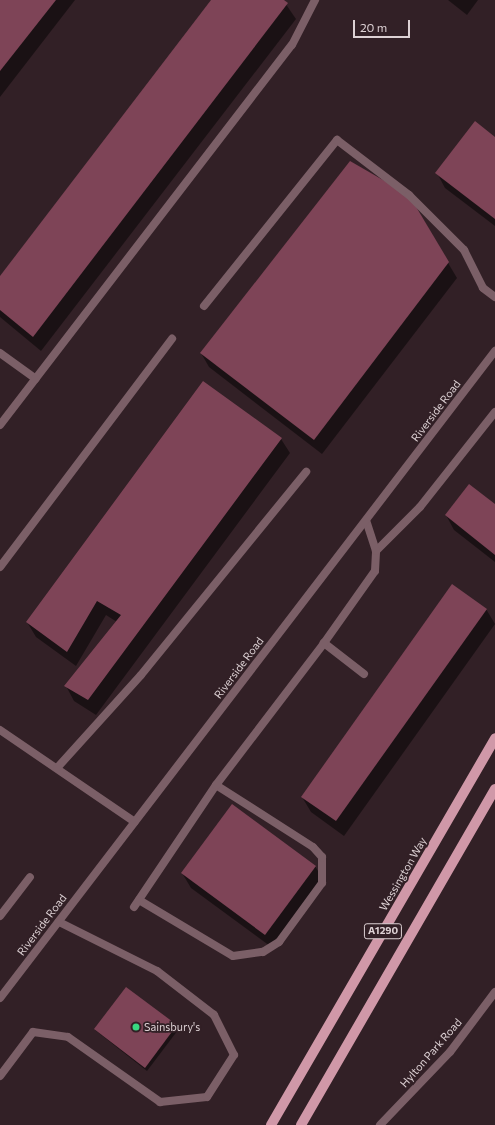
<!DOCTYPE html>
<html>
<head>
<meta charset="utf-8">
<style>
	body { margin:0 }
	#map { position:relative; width:495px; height:1125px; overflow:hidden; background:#322026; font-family:Commissioner,sans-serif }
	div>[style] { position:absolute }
	.shadow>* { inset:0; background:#0007 }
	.building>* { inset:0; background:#7e4457 }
	.service>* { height:8px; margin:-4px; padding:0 4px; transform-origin:4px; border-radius:4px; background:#7b5f67 }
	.minor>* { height:8px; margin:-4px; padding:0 4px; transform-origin:4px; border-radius:4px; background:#7b5f67 }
	.primary>* { height:10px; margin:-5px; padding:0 5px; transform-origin:5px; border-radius:5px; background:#d098a8 }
	.dots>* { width:11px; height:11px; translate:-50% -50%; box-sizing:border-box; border:2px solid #322026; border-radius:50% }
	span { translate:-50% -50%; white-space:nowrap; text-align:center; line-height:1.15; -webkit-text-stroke:3.5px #322026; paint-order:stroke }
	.shield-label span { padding:1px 3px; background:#322026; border:1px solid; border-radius:3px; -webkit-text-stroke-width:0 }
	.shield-label { font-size:10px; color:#ddd1d4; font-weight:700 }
	.street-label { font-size:11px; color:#ddd1d4 }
	.poi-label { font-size:11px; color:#ddd1d4 }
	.left { translate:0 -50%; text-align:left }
	.scale { position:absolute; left:353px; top:20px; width:57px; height:18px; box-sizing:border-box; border:2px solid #ddd1d4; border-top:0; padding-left:5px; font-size:12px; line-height:14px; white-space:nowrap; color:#ddd1d4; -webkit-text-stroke:3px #322026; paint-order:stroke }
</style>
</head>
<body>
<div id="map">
	<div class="shadow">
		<div style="clip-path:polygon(0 0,75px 0,0 97px)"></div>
		<div style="clip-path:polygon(212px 0,283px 0,296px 19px,41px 351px,0 317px,0 277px)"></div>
		<div style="clip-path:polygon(448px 0,478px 0,467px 15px)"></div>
		<div style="clip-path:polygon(495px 138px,495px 226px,445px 188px,437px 173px)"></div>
		<div style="clip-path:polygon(408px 196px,457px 278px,322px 454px,209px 367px,201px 353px)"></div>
		<div style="clip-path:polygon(281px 439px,290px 453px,96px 715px,74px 701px,66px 686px,117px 622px,106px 615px,76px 666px,36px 637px,27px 622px)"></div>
		<div style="clip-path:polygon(495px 505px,495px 562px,454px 530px,446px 515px)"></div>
		<div style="clip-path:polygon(486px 609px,495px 624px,344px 836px,311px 812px,302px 797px)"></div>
		<div style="clip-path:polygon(315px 866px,324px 881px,274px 949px,191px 888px,182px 873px)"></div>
		<div style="clip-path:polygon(176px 1026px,178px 1030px,147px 1071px,95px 1030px)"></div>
	</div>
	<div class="building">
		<div style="clip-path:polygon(0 0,56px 0,0 71px)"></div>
		<div style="clip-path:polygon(211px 0,284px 0,288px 3px,33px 337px,0 310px,0 276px)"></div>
		<div style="clip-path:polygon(475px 121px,495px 137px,495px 219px,435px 173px)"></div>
		<div style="clip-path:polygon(350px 161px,409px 195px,449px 262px,314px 440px,200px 353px)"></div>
		<div style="clip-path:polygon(203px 381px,282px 438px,88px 700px,64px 686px,121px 615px,97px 601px,67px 652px,26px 622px)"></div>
		<div style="clip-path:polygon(469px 484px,495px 504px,495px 555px,445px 515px)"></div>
		<div style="clip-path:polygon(452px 584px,487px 609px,336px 821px,301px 797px)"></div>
		<div style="clip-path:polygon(232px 804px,316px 866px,265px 935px,181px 873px)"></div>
		<div style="clip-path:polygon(126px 987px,177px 1025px,145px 1068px,94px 1029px)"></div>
	</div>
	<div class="service">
		<div style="left:204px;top:306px;width:213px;rotate:-51.3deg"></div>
		<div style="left:337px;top:140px;width:91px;rotate:37.4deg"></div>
		<div style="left:409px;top:195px;width:78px;rotate:45deg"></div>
		<div style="left:464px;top:250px;width:42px;rotate:63.4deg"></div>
		<div style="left:483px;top:288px;width:15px;rotate:37deg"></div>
		<div style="left:0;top:353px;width:44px;rotate:35.8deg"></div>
		<div style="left:0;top:425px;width:479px;rotate:-52.5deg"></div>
		<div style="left:292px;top:45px;width:51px;rotate:-62.9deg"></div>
		<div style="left:376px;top:551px;width:62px;rotate:-45deg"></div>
		<div style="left:420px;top:507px;width:121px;rotate:-51.7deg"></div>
		<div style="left:0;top:567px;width:286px;rotate:-53deg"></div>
		<div style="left:364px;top:674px;width:51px;rotate:-142.2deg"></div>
		<div style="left:324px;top:643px;width:88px;rotate:-54.7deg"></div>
		<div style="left:375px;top:571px;width:20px;rotate:-87deg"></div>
		<div style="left:376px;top:551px;width:32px;rotate:-108deg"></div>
		<div style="left:0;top:730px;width:163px;rotate:34.3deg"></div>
		<div style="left:57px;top:768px;width:125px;rotate:-47.9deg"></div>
		<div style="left:141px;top:675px;width:262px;rotate:-50.9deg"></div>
		<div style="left:139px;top:900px;width:109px;rotate:30.8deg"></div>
		<div style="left:233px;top:956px;width:30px;rotate:-8deg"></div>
		<div style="left:263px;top:952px;width:19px;rotate:-32deg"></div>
		<div style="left:279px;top:942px;width:73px;rotate:-53.9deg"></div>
		<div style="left:322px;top:883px;width:26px;rotate:-90deg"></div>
		<div style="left:322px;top:857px;width:13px;rotate:-132deg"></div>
		<div style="left:313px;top:847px;width:115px;rotate:-147.4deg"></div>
		<div style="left:134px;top:907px;width:147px;rotate:-56.1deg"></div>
		<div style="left:216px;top:785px;width:178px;rotate:-52.7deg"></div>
		<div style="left:0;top:1076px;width:55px;rotate:-53.1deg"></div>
		<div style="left:33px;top:1032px;width:35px;rotate:8deg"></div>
		<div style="left:68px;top:1037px;width:113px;rotate:35.2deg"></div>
		<div style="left:160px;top:1102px;width:47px;rotate:-6.1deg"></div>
		<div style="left:207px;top:1097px;width:50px;rotate:-57.3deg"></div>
		<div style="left:234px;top:1055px;width:45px;rotate:-116.6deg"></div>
		<div style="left:214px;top:1015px;width:72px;rotate:-142.3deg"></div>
		<div style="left:157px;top:971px;width:110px;rotate:-153.4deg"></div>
	</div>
	<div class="minor">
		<div style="left:0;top:916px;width:49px;rotate:-52.4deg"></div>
		<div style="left:0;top:998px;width:815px;rotate:-52.58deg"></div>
		<div style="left:380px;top:1125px;width:101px;rotate:-46.2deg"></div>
		<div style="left:450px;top:1052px;width:75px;rotate:-53.1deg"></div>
	</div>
	<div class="primary">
		<div style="left:271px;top:1125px;width:447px;rotate:-59.9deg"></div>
		<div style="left:301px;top:1125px;width:388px;rotate:-60deg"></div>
	</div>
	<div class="dots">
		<div style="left:136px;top:1027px;background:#38d880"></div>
	</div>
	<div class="shield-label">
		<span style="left:383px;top:931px">A1290</span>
	</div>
	<div class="street-label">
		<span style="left:436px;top:411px;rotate:-53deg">Riverside Road</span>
		<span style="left:239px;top:668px;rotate:-53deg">Riverside Road</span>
		<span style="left:403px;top:874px;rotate:-60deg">Wessington Way</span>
		<span style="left:42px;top:925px;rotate:-53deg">Riverside Road</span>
		<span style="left:431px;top:1053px;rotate:-49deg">Hylton Park Road</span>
	</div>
	<div class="poi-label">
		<span class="left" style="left:144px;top:1027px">Sainsbury's</span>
	</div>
	<div class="scale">20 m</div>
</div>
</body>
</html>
